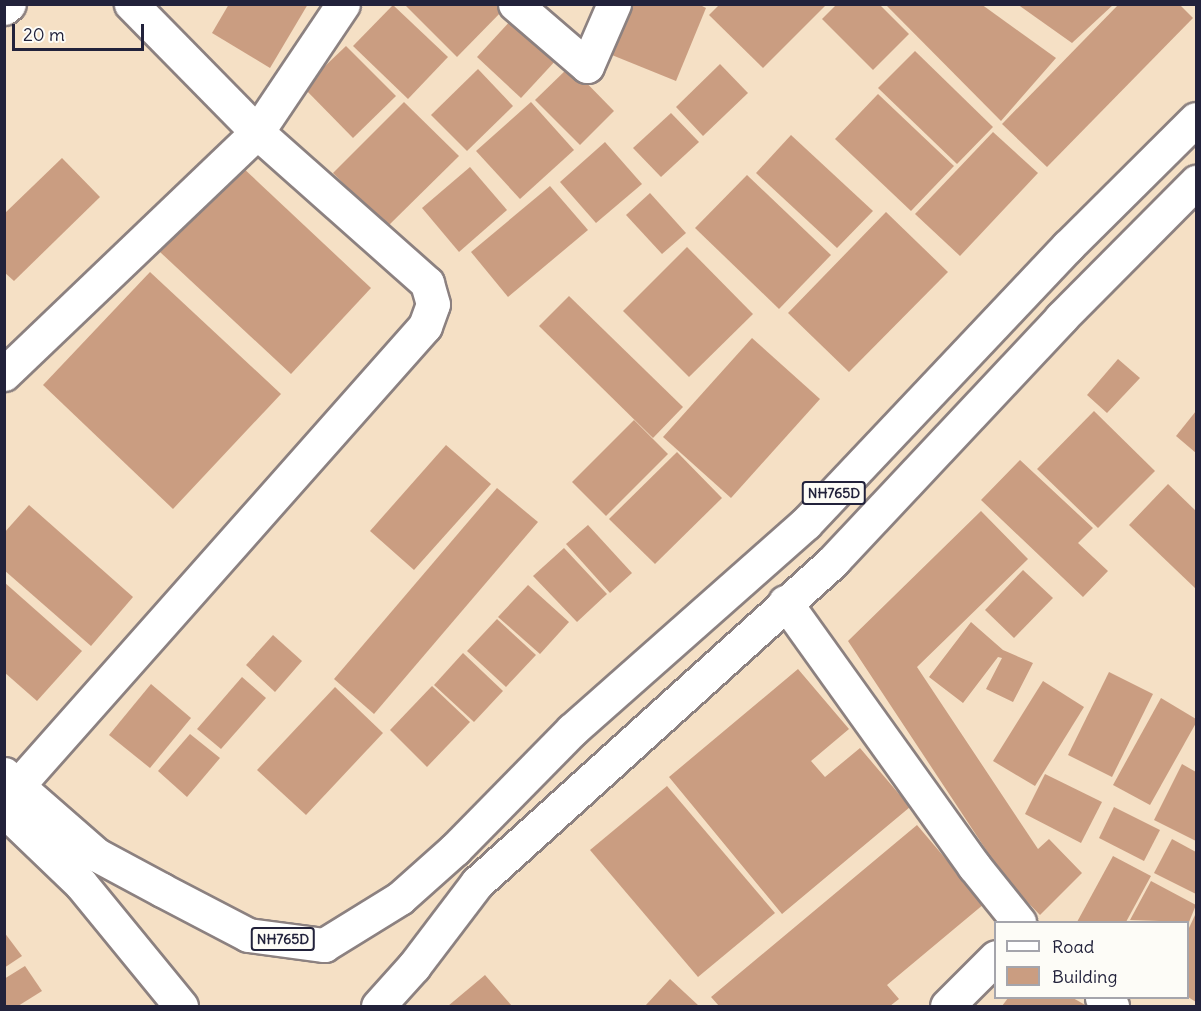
<!DOCTYPE html>
<html>
<head>
<meta charset="utf-8">
<style>
	body { margin:0 }
	#map { position:relative; width:1201px; height:1011px; overflow:hidden; background:#f5e0c5; font-family:Delius,sans-serif }
	div>[style] { position:absolute }
	.building>* { inset:0; background:#ca9d81 }
	.roads { filter:drop-shadow(2px 0 #8c8180) drop-shadow(-2px 0 #8c8180) drop-shadow(0 2px #8c8180) drop-shadow(0 -2px #8c8180) }
	.minor>* { height:33px; margin:-16.5px; padding:0 16.5px; transform-origin:16.5px; border-radius:16.5px; background:#fff }
	.trunk>* { height:33px; margin:-16.5px; padding:0 16.5px; transform-origin:16.5px; border-radius:16.5px; background:#fff }
	span { translate:-50% -50%; white-space:nowrap; text-align:center; line-height:1.15; -webkit-text-stroke:5px #fdfcf7; paint-order:stroke }
	.shield-label span { padding:2px 4px; background:#fdfcf7; border:2px solid; border-radius:4px; -webkit-text-stroke-width:0 }
	.shield-label { font-size:14px; color:#22223b; font-weight:700 }
	.frame { position:absolute; inset:0; border:6px solid #22223b; pointer-events:none }
	.legend { position:absolute; left:994px; top:921px; width:195px; height:78px; box-sizing:border-box; background:#fdfcf7; border:2px solid #a5a5ac; margin:0; padding:8px 10px; list-style:none; font-size:18px; color:#22223b }
	.legend li { display:flex; align-items:center; gap:12px; height:30px }
	.legend b { width:30px; border:2px solid #a5a5ac }
	.scale { position:absolute; left:12px; top:24px; width:132px; height:27px; box-sizing:border-box; border:3px solid #22223b; border-top:0; padding-left:8px; font-size:18px; line-height:21px; white-space:nowrap; color:#22223b; -webkit-text-stroke:4px #fdfcf7; paint-order:stroke }
</style>
</head>
<body>
<div id="map">
	<div class="building">
		<div style="clip-path:polygon(229px 4px,308px 4px,270px 68px,212px 33px)"></div>
		<div style="clip-path:polygon(404px 4px,504px 4px,506px 7px,457px 57px)"></div>
		<div style="clip-path:polygon(621px 4px,698px 4px,706px 8px,676px 81px,602px 51px)"></div>
		<div style="clip-path:polygon(720px 4px,827px 4px,763px 68px,709px 15px)"></div>
		<div style="clip-path:polygon(885px 4px,981px 4px,1056px 58px,1001px 121px)"></div>
		<div style="clip-path:polygon(1017px 4px,1114px 4px,1072px 43px)"></div>
		<div style="clip-path:polygon(1119px 4px,1179px 4px,1193px 18px,1047px 167px,1002px 124px)"></div>
		<div style="clip-path:polygon(393px 5px,448px 57px,408px 99px,353px 46px)"></div>
		<div style="clip-path:polygon(836px 5px,880px 5px,909px 34px,873px 70px,822px 19px)"></div>
		<div style="clip-path:polygon(514px 17px,558px 58px,521px 98px,477px 57px)"></div>
		<div style="clip-path:polygon(346px 46px,396px 96px,353px 138px,303px 87px)"></div>
		<div style="clip-path:polygon(915px 51px,993px 127px,957px 164px,878px 88px)"></div>
		<div style="clip-path:polygon(720px 64px,748px 93px,703px 136px,676px 107px)"></div>
		<div style="clip-path:polygon(570px 66px,614px 111px,580px 145px,535px 100px)"></div>
		<div style="clip-path:polygon(478px 69px,513px 106px,467px 151px,431px 115px)"></div>
		<div style="clip-path:polygon(878px 94px,954px 166px,911px 211px,835px 139px)"></div>
		<div style="clip-path:polygon(404px 102px,459px 156px,387px 227px,333px 173px)"></div>
		<div style="clip-path:polygon(531px 102px,574px 150px,520px 199px,476px 151px)"></div>
		<div style="clip-path:polygon(671px 113px,699px 142px,661px 177px,633px 148px)"></div>
		<div style="clip-path:polygon(993px 132px,1038px 173px,960px 256px,915px 214px)"></div>
		<div style="clip-path:polygon(791px 135px,873px 211px,837px 248px,756px 173px)"></div>
		<div style="clip-path:polygon(605px 142px,642px 184px,596px 223px,560px 182px)"></div>
		<div style="clip-path:polygon(62px 158px,100px 197px,14px 281px,4px 272px,4px 214px)"></div>
		<div style="clip-path:polygon(241px 166px,371px 288px,291px 374px,160px 252px)"></div>
		<div style="clip-path:polygon(470px 167px,507px 210px,459px 252px,422px 208px)"></div>
		<div style="clip-path:polygon(747px 175px,831px 255px,779px 309px,695px 228px)"></div>
		<div style="clip-path:polygon(550px 186px,588px 230px,508px 297px,471px 252px)"></div>
		<div style="clip-path:polygon(650px 193px,686px 233px,662px 254px,626px 215px)"></div>
		<div style="clip-path:polygon(886px 212px,948px 272px,849px 372px,788px 313px)"></div>
		<div style="clip-path:polygon(687px 247px,753px 314px,689px 377px,623px 311px)"></div>
		<div style="clip-path:polygon(150px 272px,281px 394px,173px 509px,43px 385px)"></div>
		<div style="clip-path:polygon(569px 296px,683px 407px,653px 438px,539px 326px)"></div>
		<div style="clip-path:polygon(752px 338px,820px 399px,731px 498px,663px 437px)"></div>
		<div style="clip-path:polygon(1118px 359px,1140px 378px,1107px 413px,1087px 395px)"></div>
		<div style="clip-path:polygon(1094px 411px,1155px 471px,1098px 528px,1037px 469px)"></div>
		<div style="clip-path:polygon(1196px 411px,1196px 453px,1176px 436px)"></div>
		<div style="clip-path:polygon(634px 420px,668px 454px,606px 516px,572px 482px)"></div>
		<div style="clip-path:polygon(446px 445px,491px 484px,414px 570px,370px 531px)"></div>
		<div style="clip-path:polygon(677px 452px,722px 498px,655px 564px,609px 519px)"></div>
		<div style="clip-path:polygon(1020px 460px,1093px 528px,1078px 543px,1108px 571px,1083px 597px,981px 500px)"></div>
		<div style="clip-path:polygon(1168px 484px,1196px 511px,1196px 589px,1129px 525px)"></div>
		<div style="clip-path:polygon(497px 488px,538px 522px,374px 714px,334px 679px)"></div>
		<div style="clip-path:polygon(29px 505px,133px 597px,91px 646px,4px 570px,4px 533px)"></div>
		<div style="clip-path:polygon(981px 511px,1028px 559px,917px 667px,1038px 849px,1049px 839px,1082px 873px,1040px 915px,1006px 880px,848px 641px)"></div>
		<div style="clip-path:polygon(588px 525px,632px 573px,610px 593px,566px 544px)"></div>
		<div style="clip-path:polygon(564px 548px,607px 594px,577px 622px,533px 576px)"></div>
		<div style="clip-path:polygon(1023px 570px,1053px 598px,1014px 638px,985px 610px)"></div>
		<div style="clip-path:polygon(4px 582px,82px 651px,37px 701px,4px 672px)"></div>
		<div style="clip-path:polygon(528px 585px,569px 622px,540px 654px,498px 617px)"></div>
		<div style="clip-path:polygon(497px 619px,536px 655px,506px 687px,467px 651px)"></div>
		<div style="clip-path:polygon(971px 622px,1003px 650px,1033px 663px,1013px 702px,986px 689px,1002px 658px,998px 657px,963px 703px,929px 677px)"></div>
		<div style="clip-path:polygon(273px 635px,302px 661px,275px 692px,246px 665px)"></div>
		<div style="clip-path:polygon(463px 653px,503px 691px,474px 722px,434px 685px)"></div>
		<div style="clip-path:polygon(798px 669px,849px 729px,811px 761px,825px 777px,860px 748px,910px 807px,782px 914px,669px 777px)"></div>
		<div style="clip-path:polygon(1109px 672px,1153px 694px,1112px 777px,1068px 755px)"></div>
		<div style="clip-path:polygon(242px 677px,266px 698px,221px 749px,197px 729px)"></div>
		<div style="clip-path:polygon(1043px 681px,1084px 707px,1035px 786px,993px 761px)"></div>
		<div style="clip-path:polygon(151px 684px,191px 718px,150px 768px,109px 735px)"></div>
		<div style="clip-path:polygon(432px 686px,470px 722px,427px 767px,390px 730px)"></div>
		<div style="clip-path:polygon(335px 687px,383px 733px,306px 815px,257px 770px)"></div>
		<div style="clip-path:polygon(1161px 698px,1196px 719px,1196px 723px,1150px 805px,1113px 785px)"></div>
		<div style="clip-path:polygon(190px 734px,220px 758px,187px 797px,158px 771px)"></div>
		<div style="clip-path:polygon(1182px 764px,1196px 772px,1196px 841px,1154px 820px)"></div>
		<div style="clip-path:polygon(1045px 774px,1102px 802px,1081px 843px,1025px 814px)"></div>
		<div style="clip-path:polygon(667px 786px,775px 913px,698px 977px,590px 850px)"></div>
		<div style="clip-path:polygon(1114px 807px,1160px 830px,1144px 861px,1099px 838px)"></div>
		<div style="clip-path:polygon(917px 825px,984px 904px,887px 985px,899px 999px,890px 1006px,719px 1006px,711px 997px)"></div>
		<div style="clip-path:polygon(1172px 839px,1196px 852px,1196px 894px,1154px 873px)"></div>
		<div style="clip-path:polygon(1113px 856px,1151px 876px,1126px 922px,1077px 922px)"></div>
		<div style="clip-path:polygon(1151px 881px,1196px 905px,1189px 922px,1130px 920px)"></div>
		<div style="clip-path:polygon(1196px 913px,1196px 1002px,1188px 997px,1188px 930px)"></div>
		<div style="clip-path:polygon(4px 932px,22px 956px,4px 968px)"></div>
		<div style="clip-path:polygon(25px 966px,42px 991px,18px 1006px,4px 1006px,4px 979px)"></div>
		<div style="clip-path:polygon(485px 975px,512px 1006px,448px 1006px)"></div>
		<div style="clip-path:polygon(670px 979px,699px 1006px,645px 1006px)"></div>
		<div style="clip-path:polygon(1008px 998px,1073px 998px,1087px 1006px,1002px 1006px)"></div>
	</div>
	<div class="roads">
		<div class="minor">
			<div style="left:515px;top:4px;width:95px;rotate:40.7deg"></div>
			<div style="left:587px;top:66px;width:68px;rotate:-66.5deg"></div>
			<div style="left:4px;top:8px;width:6px;rotate:-39deg"></div>
			<div style="left:4px;top:374px;width:350px;rotate:-43.7deg"></div>
			<div style="left:257px;top:132px;width:154px;rotate:-56.1deg"></div>
			<div style="left:785px;top:602px;width:325px;rotate:54.4deg"></div>
			<div style="left:974px;top:866px;width:72px;rotate:51.2deg"></div>
			<div style="left:19px;top:784px;width:612px;rotate:-48.44deg"></div>
			<div style="left:425px;top:326px;width:23px;rotate:-70deg"></div>
			<div style="left:433px;top:304px;width:22px;rotate:-106deg"></div>
			<div style="left:427px;top:283px;width:227px;rotate:-138.4deg"></div>
			<div style="left:257px;top:132px;width:180px;rotate:-134.5deg"></div>
			<div style="left:1102px;top:998px;width:13px;rotate:39deg"></div>
			<div style="left:947px;top:1006px;width:69px;rotate:-45deg"></div>
		</div>
		<div class="trunk">
			<div style="left:4px;top:774px;width:123px;rotate:41.1deg"></div>
			<div style="left:97px;top:855px;width:74px;rotate:28.3deg"></div>
			<div style="left:162px;top:890px;width:97px;rotate:27.6deg"></div>
			<div style="left:248px;top:935px;width:77px;rotate:7.5deg"></div>
			<div style="left:324px;top:945px;width:89px;rotate:-31.7deg"></div>
			<div style="left:400px;top:898px;width:74px;rotate:-41.7deg"></div>
			<div style="left:455px;top:849px;width:167px;rotate:-45.5deg"></div>
			<div style="left:572px;top:730px;width:312px;rotate:-41.5deg"></div>
			<div style="left:806px;top:523px;width:381px;rotate:-46.6deg"></div>
			<div style="left:1068px;top:246px;width:180px;rotate:-44.8deg"></div>
			<div style="left:4px;top:810px;width:107px;rotate:43.9deg"></div>
			<div style="left:81px;top:884px;width:158px;rotate:50.7deg"></div>
			<div style="left:378px;top:1006px;width:54px;rotate:-48deg"></div>
			<div style="left:414px;top:966px;width:104px;rotate:-52.8deg"></div>
			<div style="left:477px;top:883px;width:481px;rotate:-42.1deg"></div>
			<div style="left:834px;top:560px;width:332px;rotate:-46.8deg"></div>
			<div style="left:1061px;top:318px;width:192px;rotate:-45.2deg"></div>
		</div>
	</div>
	<div class="shield-label">
		<span style="left:834px;top:493px">NH765D</span>
		<span style="left:283px;top:939px">NH765D</span>
	</div>
	<div class="frame"></div>
	<ul class="legend">
	<li><b style="height:8px;background:#fff"></b>Road</li>
	<li><b style="height:16px;background:#ca9d81"></b>Building</li>
	</ul>
	<div class="scale">20 m</div>
</div>
</body>
</html>
